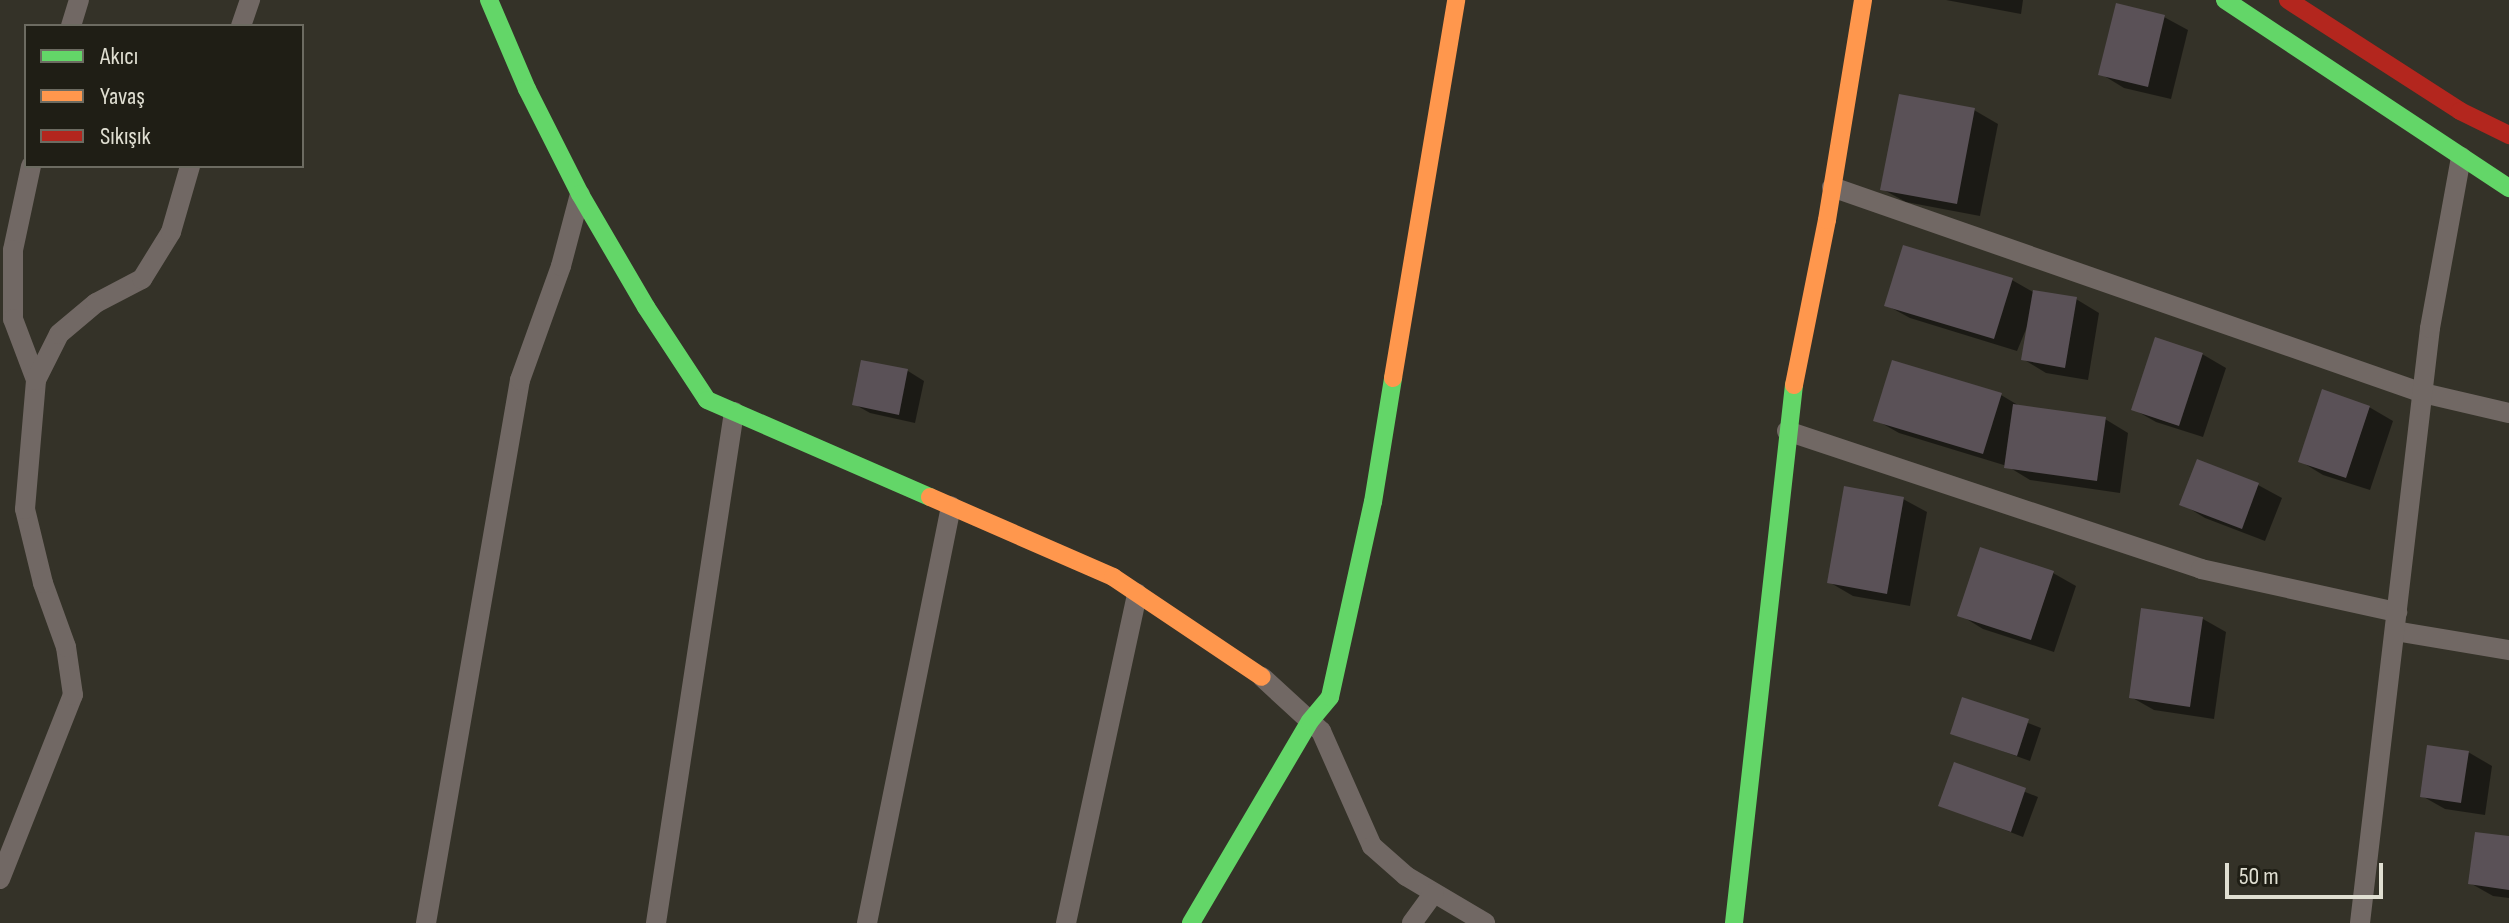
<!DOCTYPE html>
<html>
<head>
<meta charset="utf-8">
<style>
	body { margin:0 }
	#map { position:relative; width:2509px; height:923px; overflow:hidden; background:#343228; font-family:"Sofia Sans Condensed",sans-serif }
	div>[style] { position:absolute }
	.shadow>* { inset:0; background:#0007 }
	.building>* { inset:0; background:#5a5157 }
	.street>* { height:20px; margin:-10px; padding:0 10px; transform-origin:10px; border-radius:10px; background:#716864 }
	.fast>* { height:18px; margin:-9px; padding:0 9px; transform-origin:9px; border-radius:9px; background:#63d668 }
	.slow>* { height:18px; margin:-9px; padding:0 9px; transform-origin:9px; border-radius:9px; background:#ff974d }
	.jam>* { height:18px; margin:-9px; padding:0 9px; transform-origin:9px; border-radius:9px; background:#b3261e }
	span { translate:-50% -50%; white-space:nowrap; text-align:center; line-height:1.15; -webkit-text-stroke:6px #1f1e15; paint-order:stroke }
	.legend { position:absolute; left:24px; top:24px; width:280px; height:144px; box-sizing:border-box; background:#1f1e15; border:2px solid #6c6b61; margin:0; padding:10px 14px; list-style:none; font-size:24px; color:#e0dfd2 }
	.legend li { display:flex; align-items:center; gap:16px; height:40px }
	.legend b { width:40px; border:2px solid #6c6b61 }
	.scale { position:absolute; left:2225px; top:863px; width:158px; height:36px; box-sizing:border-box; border:4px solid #e0dfd2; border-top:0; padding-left:10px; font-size:24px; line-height:28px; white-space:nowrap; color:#e0dfd2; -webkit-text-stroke:6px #1f1e15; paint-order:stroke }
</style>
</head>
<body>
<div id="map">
	<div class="shadow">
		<div style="clip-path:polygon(1946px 0,2023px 0,2021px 14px)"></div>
		<div style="clip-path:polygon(2164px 17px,2188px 30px,2171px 99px,2124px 88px,2101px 74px)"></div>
		<div style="clip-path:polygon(1974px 110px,1998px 124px,1980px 216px,1906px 202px,1882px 189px)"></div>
		<div style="clip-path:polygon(2012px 280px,2033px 292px,2076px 299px,2099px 313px,2088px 380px,2046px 373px,2023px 359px,2029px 322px,2017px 351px,1910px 318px,1886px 305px)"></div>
		<div style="clip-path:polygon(2202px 354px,2226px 368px,2203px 437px,2156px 422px,2133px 409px)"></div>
		<div style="clip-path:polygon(863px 362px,908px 371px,924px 381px,915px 423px,870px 413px,854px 404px)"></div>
		<div style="clip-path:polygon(2001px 395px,2023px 408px,2105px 419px,2128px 433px,2120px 493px,2030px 480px,2007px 466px,1899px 433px,1876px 420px)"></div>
		<div style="clip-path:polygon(2369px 407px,2393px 421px,2370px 490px,2323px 475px,2300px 461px)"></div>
		<div style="clip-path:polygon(2198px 462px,2258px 485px,2282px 498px,2265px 541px,2205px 518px,2182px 504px)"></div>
		<div style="clip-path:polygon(1903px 499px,1927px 512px,1910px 606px,1853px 596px,1829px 582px)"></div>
		<div style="clip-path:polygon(2053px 573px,2076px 586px,2054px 652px,1983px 629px,1960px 615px)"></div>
		<div style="clip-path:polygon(2203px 619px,2226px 632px,2214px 719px,2154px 710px,2131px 697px)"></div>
		<div style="clip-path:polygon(1964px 699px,2041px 728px,2030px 761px,1952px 733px)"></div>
		<div style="clip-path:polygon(2468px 752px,2492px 766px,2485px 815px,2445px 809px,2422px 796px)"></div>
		<div style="clip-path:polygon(1955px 764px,2038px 797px,2023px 837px,1940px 805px)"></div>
		<div style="clip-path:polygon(2509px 838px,2509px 898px,2493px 896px,2470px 883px)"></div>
	</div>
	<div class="building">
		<div style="clip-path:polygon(2116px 3px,2165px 15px,2148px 87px,2098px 75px)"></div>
		<div style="clip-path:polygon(1899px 94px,1975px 108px,1957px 204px,1880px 190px)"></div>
		<div style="clip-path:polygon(1903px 245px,2013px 278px,1994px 339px,1884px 306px)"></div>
		<div style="clip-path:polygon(2033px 290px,2077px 297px,2065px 368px,2021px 360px)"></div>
		<div style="clip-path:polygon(2155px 337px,2203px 353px,2179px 426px,2131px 410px)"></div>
		<div style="clip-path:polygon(861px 360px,908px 369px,899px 415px,852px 405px)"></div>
		<div style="clip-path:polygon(1892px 360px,2002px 393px,1983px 454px,1873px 421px)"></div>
		<div style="clip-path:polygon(2322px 389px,2370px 406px,2346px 478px,2298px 462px)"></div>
		<div style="clip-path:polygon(2013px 404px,2106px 417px,2097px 481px,2004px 468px)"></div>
		<div style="clip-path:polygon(2197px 459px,2259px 483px,2242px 529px,2179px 505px)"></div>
		<div style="clip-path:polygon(1844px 486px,1904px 497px,1887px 594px,1827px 583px)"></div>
		<div style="clip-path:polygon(1980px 547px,2054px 571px,2031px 640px,1957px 616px)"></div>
		<div style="clip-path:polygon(2141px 608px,2203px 617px,2190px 707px,2129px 698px)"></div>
		<div style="clip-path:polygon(1962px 697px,2029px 719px,2017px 756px,1950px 734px)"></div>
		<div style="clip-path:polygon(2427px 745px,2469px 751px,2461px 803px,2420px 797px)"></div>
		<div style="clip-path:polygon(1954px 762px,2026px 788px,2011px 832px,1938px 806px)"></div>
		<div style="clip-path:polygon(2475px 832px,2509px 836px,2509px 890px,2468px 884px)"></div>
	</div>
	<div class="street">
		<div style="left:71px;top:26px;width:27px;rotate:-73deg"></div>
		<div style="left:241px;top:26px;width:28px;rotate:-71deg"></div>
		<div style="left:31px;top:166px;width:86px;rotate:102.1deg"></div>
		<div style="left:13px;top:250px;width:69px;rotate:90deg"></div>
		<div style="left:13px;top:319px;width:65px;rotate:69.3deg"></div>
		<div style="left:1832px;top:187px;width:626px;rotate:19.22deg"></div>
		<div style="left:2423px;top:393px;width:88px;rotate:13.1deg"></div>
		<div style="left:1787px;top:431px;width:436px;rotate:18.4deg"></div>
		<div style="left:2201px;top:569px;width:201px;rotate:12.4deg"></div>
		<div style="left:2395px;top:631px;width:116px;rotate:9.5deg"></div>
		<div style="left:1262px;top:677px;width:80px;rotate:42.5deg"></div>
		<div style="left:1321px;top:731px;width:126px;rotate:66.1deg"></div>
		<div style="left:1372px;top:846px;width:45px;rotate:41.4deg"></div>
		<div style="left:1406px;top:876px;width:92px;rotate:30.7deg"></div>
		<div style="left:0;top:879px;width:198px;rotate:-68.4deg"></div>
		<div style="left:73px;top:695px;width:49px;rotate:-98.3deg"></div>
		<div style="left:66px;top:647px;width:68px;rotate:-109.8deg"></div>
		<div style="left:43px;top:583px;width:76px;rotate:-103.7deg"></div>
		<div style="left:25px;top:509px;width:129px;rotate:-85.1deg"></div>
		<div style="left:36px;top:380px;width:51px;rotate:-63.4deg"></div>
		<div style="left:59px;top:334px;width:48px;rotate:-40deg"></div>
		<div style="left:96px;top:303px;width:52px;rotate:-27.6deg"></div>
		<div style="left:142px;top:279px;width:55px;rotate:-58.3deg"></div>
		<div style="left:171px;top:232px;width:69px;rotate:-73.9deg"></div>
		<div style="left:426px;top:923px;width:551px;rotate:-80.18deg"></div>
		<div style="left:520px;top:380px;width:121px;rotate:-70.2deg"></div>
		<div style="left:561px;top:266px;width:74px;rotate:-75.2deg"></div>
		<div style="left:656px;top:923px;width:517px;rotate:-81.32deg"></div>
		<div style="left:867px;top:923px;width:425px;rotate:-78.6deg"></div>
		<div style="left:1066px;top:923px;width:337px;rotate:-77.8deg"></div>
		<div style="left:1412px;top:923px;width:37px;rotate:-54deg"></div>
		<div style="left:2360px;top:923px;width:599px;rotate:-83.29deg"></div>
		<div style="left:2430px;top:328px;width:174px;rotate:-79.7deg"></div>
	</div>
	<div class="fast">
		<div style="left:489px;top:0;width:97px;rotate:66.9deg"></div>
		<div style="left:527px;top:89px;width:118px;rotate:63.2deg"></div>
		<div style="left:580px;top:194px;width:131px;rotate:59.7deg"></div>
		<div style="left:646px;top:307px;width:111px;rotate:56.7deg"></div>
		<div style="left:707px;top:400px;width:243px;rotate:23.5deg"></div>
		<div style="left:2225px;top:0;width:341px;rotate:33.5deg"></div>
		<div style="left:1191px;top:923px;width:234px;rotate:-59.5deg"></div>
		<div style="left:1310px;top:721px;width:31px;rotate:-50deg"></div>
		<div style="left:1330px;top:697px;width:200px;rotate:-77.6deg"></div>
		<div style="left:1373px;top:502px;width:126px;rotate:-80.8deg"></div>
		<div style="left:1734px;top:923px;width:541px;rotate:-83.64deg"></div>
	</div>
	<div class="slow">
		<div style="left:1393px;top:378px;width:383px;rotate:-80.5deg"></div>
		<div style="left:1794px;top:385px;width:168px;rotate:-78.7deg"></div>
		<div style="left:1827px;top:220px;width:223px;rotate:-80.7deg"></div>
		<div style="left:930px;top:497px;width:200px;rotate:23.6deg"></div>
		<div style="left:1113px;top:577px;width:179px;rotate:33.9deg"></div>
	</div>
	<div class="jam">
		<div style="left:2288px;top:0;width:205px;rotate:32.8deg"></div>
		<div style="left:2460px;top:111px;width:55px;rotate:26.1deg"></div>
	</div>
	<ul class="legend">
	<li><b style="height:10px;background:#63d668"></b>Akıcı</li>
	<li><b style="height:10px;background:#ff974d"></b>Yavaş</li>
	<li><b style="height:10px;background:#b3261e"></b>Sıkışık</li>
	</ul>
	<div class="scale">50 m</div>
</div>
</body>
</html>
